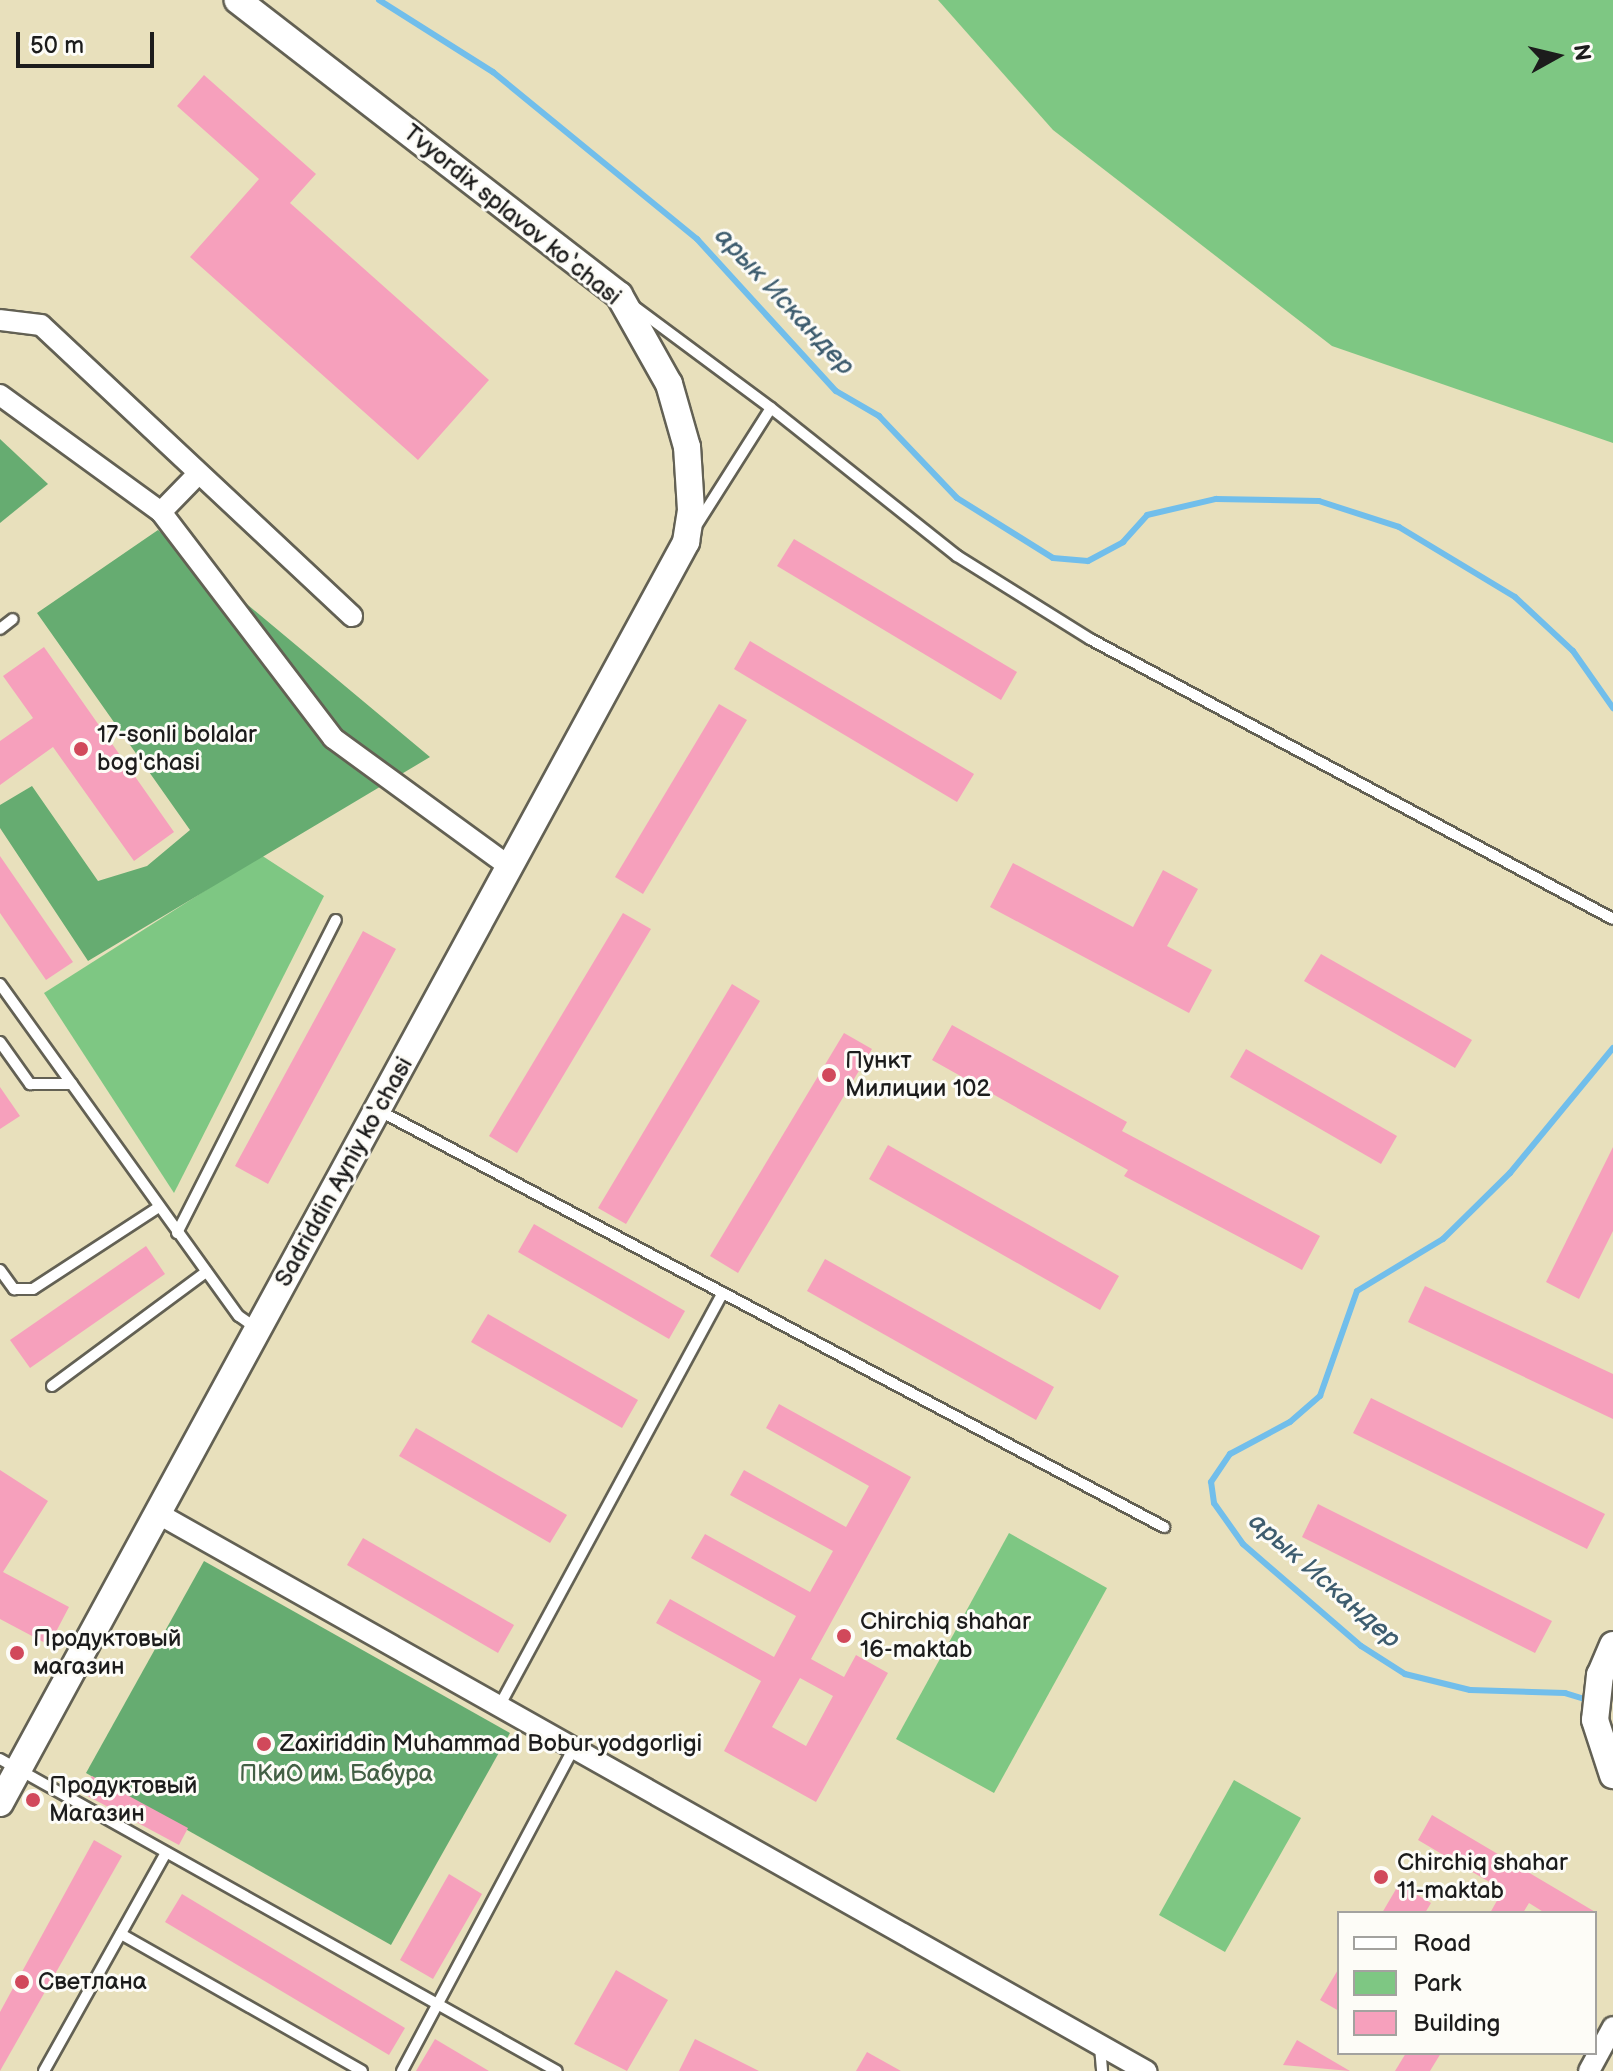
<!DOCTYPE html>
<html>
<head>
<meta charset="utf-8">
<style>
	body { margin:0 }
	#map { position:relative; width:1613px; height:2071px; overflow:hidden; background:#e8e0bc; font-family:"Balsamiq Sans",sans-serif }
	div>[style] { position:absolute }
	.green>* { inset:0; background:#7ec783 }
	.forest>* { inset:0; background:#66ac71 }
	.stream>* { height:6px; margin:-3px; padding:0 3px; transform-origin:3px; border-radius:3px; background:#71beeb }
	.building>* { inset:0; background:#f6a0bc }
	.roads { filter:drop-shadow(2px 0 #636154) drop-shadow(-2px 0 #636154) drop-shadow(0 2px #636154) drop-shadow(0 -2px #636154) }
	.service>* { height:10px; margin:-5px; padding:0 5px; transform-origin:5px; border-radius:5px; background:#fff }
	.minor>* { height:20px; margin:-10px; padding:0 10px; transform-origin:10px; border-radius:10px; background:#fff }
	.tertiary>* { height:26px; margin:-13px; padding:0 13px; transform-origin:13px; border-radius:13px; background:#fff }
	.dots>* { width:22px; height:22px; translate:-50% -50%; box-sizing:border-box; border:4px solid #fdfcf7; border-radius:50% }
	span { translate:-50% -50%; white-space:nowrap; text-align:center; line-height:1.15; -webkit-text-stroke:6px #fdfcf7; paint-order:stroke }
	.street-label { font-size:24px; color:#1c1c1c }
	.poi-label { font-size:24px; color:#1c1c1c }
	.left { translate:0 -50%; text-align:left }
	.park-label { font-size:24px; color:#436045 }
	.water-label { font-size:26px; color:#3e5d6f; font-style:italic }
	.legend { position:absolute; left:1337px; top:1911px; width:260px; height:144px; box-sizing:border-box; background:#fdfcf7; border:2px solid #a3a29f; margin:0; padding:10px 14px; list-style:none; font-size:24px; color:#1c1c1c }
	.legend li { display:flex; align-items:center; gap:16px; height:40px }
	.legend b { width:40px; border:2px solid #a3a29f }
	.north { position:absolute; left:1517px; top:16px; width:80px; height:80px; -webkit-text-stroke:6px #fdfcf7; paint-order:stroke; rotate:82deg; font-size:22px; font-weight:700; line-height:32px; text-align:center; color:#1c1c1c }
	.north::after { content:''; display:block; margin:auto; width:28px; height:36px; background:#1c1c1c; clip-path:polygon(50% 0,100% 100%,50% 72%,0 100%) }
	.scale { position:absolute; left:16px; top:32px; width:138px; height:36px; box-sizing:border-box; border:4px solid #1c1c1c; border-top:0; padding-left:10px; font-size:24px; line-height:28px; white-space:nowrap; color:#1c1c1c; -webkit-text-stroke:6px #fdfcf7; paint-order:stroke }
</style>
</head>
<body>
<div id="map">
	<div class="green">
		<div style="clip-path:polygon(938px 0,1613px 0,1613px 443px,1332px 346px,1053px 130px)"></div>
		<div style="clip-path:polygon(261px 855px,324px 896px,174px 1193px,44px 993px)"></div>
		<div style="clip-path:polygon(1009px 1533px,1107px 1588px,994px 1793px,896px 1739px)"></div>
		<div style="clip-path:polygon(1234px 1780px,1301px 1818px,1225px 1952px,1159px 1915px)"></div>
	</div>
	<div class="forest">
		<div style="clip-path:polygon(0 439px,48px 484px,0 523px)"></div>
		<div style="clip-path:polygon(158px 530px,430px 757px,88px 961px,0 828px,0 805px,32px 786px,98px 881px,147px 866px,190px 830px,37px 613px)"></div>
		<div style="clip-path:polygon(204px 1561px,510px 1733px,391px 1945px,86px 1773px)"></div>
	</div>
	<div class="stream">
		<div style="left:379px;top:0;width:135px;rotate:32.3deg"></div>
		<div style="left:493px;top:72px;width:264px;rotate:39.3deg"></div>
		<div style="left:697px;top:239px;width:206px;rotate:47.6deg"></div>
		<div style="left:836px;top:391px;width:50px;rotate:30.2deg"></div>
		<div style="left:879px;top:416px;width:113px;rotate:46.4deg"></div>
		<div style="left:957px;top:498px;width:113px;rotate:32deg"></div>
		<div style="left:1053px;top:558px;width:35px;rotate:5deg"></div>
		<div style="left:1088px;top:561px;width:40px;rotate:-28deg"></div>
		<div style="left:1123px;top:542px;width:36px;rotate:-48deg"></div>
		<div style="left:1147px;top:515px;width:71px;rotate:-13.1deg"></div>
		<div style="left:1216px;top:499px;width:103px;rotate:1.1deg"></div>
		<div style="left:1319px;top:501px;width:84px;rotate:18deg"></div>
		<div style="left:1399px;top:527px;width:135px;rotate:31.1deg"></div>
		<div style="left:1515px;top:597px;width:79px;rotate:43deg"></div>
		<div style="left:1573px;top:651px;width:70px;rotate:54.9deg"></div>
		<div style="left:1591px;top:1701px;width:27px;rotate:-163deg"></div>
		<div style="left:1565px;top:1693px;width:95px;rotate:-178.2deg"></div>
		<div style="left:1470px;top:1690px;width:67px;rotate:-166.2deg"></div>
		<div style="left:1405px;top:1674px;width:52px;rotate:-147.5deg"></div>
		<div style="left:1361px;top:1646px;width:156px;rotate:-139.2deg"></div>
		<div style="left:1243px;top:1544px;width:50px;rotate:-125.3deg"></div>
		<div style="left:1214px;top:1503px;width:21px;rotate:-98deg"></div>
		<div style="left:1211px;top:1482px;width:34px;rotate:-56deg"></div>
		<div style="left:1230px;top:1454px;width:68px;rotate:-28.1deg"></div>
		<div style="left:1290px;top:1422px;width:40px;rotate:-41deg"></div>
		<div style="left:1320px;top:1396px;width:111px;rotate:-70.6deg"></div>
		<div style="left:1357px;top:1291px;width:100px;rotate:-31.2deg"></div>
		<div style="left:1443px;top:1239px;width:94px;rotate:-44.6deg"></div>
		<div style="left:1510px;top:1173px;width:162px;rotate:-50.5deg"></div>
	</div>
	<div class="building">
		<div style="clip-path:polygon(204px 75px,316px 174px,290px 203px,489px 380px,418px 460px,190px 257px,259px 179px,177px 106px)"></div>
		<div style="clip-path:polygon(794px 539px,1017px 672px,1001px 700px,777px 566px)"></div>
		<div style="clip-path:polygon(750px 641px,974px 774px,957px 802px,734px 669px)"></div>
		<div style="clip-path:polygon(44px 647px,174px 832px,134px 861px,53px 747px,0 785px,0 741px,33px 718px,3px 676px)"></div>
		<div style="clip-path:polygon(719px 704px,747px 720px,643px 894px,615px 877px)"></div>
		<div style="clip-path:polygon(0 856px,73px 962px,46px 980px,0 913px)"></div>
		<div style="clip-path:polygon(1013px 863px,1133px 927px,1163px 870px,1198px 889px,1167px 946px,1212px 970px,1189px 1013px,990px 907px)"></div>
		<div style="clip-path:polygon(623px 913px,651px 929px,517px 1153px,489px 1136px)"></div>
		<div style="clip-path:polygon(363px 931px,396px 949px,268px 1184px,235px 1166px)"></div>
		<div style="clip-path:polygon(1321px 954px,1472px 1040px,1455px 1068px,1304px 981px)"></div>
		<div style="clip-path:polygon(732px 984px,760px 1001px,626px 1224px,598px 1208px)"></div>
		<div style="clip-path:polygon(952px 1025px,1127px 1122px,1122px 1131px,1320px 1236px,1302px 1270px,1124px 1176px,1128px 1170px,932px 1060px)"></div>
		<div style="clip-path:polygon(844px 1033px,872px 1049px,738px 1273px,710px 1256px)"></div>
		<div style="clip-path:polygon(1246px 1049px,1397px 1136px,1381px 1164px,1230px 1077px)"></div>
		<div style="clip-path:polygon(0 1087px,20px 1116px,0 1129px)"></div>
		<div style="clip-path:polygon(888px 1145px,1119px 1276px,1100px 1310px,869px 1179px)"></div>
		<div style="clip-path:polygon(1613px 1147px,1613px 1231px,1579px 1299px,1546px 1282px)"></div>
		<div style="clip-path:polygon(534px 1224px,685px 1311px,669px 1339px,518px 1252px)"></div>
		<div style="clip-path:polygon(146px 1246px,165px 1274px,30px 1368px,10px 1340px)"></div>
		<div style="clip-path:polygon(825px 1259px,1054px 1387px,1036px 1420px,807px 1291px)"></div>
		<div style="clip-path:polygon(1425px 1286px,1613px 1374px,1613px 1419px,1408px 1322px)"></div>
		<div style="clip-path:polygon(488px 1314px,638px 1400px,622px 1428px,471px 1342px)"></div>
		<div style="clip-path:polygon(1371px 1398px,1605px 1514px,1587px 1549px,1353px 1433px)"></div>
		<div style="clip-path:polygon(evenodd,779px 1404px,911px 1477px,811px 1659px,844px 1677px,856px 1655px,888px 1673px,816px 1802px,724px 1751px,761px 1681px,656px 1623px,670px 1599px,774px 1657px,796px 1616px,691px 1558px,705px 1534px,810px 1592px,833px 1551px,730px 1495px,744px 1470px,846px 1527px,869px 1486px,766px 1428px,779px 1404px,800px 1678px,833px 1696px,806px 1746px,772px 1727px,800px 1678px)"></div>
		<div style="clip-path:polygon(416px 1428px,567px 1515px,550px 1543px,399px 1456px)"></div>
		<div style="clip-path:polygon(0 1470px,48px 1501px,3px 1572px,69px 1607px,49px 1645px,0 1619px)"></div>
		<div style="clip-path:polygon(1318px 1504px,1552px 1621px,1535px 1653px,1302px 1537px)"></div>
		<div style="clip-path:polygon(363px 1538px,514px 1625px,498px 1653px,347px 1565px)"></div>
		<div style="clip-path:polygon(92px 1776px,188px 1828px,179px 1845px,82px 1793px)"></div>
		<div style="clip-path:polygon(1432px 1815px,1597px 1913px,1545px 1913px,1529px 1903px,1523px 1913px,1490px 1913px,1503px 1890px,1418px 1840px)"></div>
		<div style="clip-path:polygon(94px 1840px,122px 1856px,0 2071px,0 2012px)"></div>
		<div style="clip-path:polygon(449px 1874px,482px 1894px,433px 1979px,400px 1960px)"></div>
		<div style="clip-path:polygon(1399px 1884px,1431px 1903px,1425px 1913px,1382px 1913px)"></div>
		<div style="clip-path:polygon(182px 1894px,405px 2028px,389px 2055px,165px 1922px)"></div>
		<div style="clip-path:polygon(1339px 1968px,1339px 2011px,1320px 2000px)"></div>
		<div style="clip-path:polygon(616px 1970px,668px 2000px,627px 2071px,574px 2044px)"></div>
		<div style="clip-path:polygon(435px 2039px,489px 2071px,416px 2071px)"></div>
		<div style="clip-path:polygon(695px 2039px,759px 2071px,679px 2071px)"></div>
		<div style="clip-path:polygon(1297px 2040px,1350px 2071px,1283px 2065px)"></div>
		<div style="clip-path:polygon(867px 2052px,901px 2071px,856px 2071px)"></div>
		<div style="clip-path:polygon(1406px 2053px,1441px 2053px,1430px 2071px,1395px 2071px)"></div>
	</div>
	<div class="roads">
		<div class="service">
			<div style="left:635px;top:307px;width:169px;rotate:36.6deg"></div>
			<div style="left:698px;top:523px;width:136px;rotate:-57.6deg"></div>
			<div style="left:771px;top:408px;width:238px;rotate:38.5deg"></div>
			<div style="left:957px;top:556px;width:157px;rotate:32deg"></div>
			<div style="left:1090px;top:639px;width:593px;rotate:28.16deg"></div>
			<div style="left:0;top:629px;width:16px;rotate:-38deg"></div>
			<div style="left:0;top:984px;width:409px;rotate:54.3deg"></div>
			<div style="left:239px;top:1316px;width:21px;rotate:35deg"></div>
			<div style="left:0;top:1042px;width:52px;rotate:54.5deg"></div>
			<div style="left:30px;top:1084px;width:42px"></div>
			<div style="left:378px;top:1110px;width:890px;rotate:27.95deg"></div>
			<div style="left:177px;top:1233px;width:351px;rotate:-63.1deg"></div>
			<div style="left:0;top:1270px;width:24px;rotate:54deg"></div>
			<div style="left:14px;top:1289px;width:19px"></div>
			<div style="left:33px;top:1289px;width:150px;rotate:-33.1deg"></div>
			<div style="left:52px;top:1386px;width:192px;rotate:-36.5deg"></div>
			<div style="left:501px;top:1703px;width:466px;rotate:-61.6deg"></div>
			<div style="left:0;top:1759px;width:638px;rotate:29.26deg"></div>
			<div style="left:121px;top:1934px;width:277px;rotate:29.6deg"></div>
			<div style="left:1100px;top:2047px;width:24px;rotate:85deg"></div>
			<div style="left:44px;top:2071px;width:250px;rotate:-60.8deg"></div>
			<div style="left:402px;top:2071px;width:366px;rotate:-62deg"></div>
		</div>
		<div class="minor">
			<div style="left:0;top:320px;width:41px;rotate:7deg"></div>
			<div style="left:41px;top:325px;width:426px;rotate:43.1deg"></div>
			<div style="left:0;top:395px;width:199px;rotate:36deg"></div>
			<div style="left:161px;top:512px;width:284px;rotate:52.7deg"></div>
			<div style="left:333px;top:738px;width:219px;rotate:36.1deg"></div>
			<div style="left:161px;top:512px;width:52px;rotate:-45.8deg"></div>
			<div style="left:157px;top:1513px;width:1136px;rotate:29.43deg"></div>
			<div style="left:1589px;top:2071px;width:50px;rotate:-61.4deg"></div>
		</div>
		<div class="tertiary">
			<div style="left:1613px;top:1645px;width:33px;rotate:113deg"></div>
			<div style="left:1600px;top:1675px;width:45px;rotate:96.3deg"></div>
			<div style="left:1595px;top:1720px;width:58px;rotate:71.9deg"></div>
			<div style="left:0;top:1803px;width:1436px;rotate:-61.45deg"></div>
			<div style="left:686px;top:542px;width:32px;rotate:-81deg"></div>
			<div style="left:691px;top:510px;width:63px;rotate:-93.6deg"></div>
			<div style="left:687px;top:447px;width:66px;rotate:-105.9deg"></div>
			<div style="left:669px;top:384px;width:102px;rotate:-119.3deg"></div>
			<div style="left:619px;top:295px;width:482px;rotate:-142.3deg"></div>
		</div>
	</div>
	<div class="dots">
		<div style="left:81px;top:749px;background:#d1495b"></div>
		<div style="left:829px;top:1075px;background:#d1495b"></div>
		<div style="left:844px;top:1636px;background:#d1495b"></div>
		<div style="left:17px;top:1653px;background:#d1495b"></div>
		<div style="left:264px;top:1744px;background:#d1495b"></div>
		<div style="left:33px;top:1800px;background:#d1495b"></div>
		<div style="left:1381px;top:1877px;background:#d1495b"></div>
		<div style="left:22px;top:1982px;background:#d1495b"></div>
	</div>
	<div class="street-label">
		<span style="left:512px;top:215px;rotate:39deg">Tvyordix splavov ko‘chasi</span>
		<span style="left:344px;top:1172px;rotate:-61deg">Sadriddin Ayniy ko‘chasi</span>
	</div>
	<div class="poi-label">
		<span class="left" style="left:97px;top:749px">17-sonli bolalar<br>bog'chasi</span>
		<span class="left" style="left:845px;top:1075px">Пункт<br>Милиции 102</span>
		<span class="left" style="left:860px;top:1636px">Chirchiq shahar<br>16-maktab</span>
		<span class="left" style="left:33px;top:1653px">Продуктовый<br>магазин</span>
		<span class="left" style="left:280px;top:1744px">Zaxiriddin Muhammad Bobur yodgorligi</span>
		<span class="left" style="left:49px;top:1800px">Продуктовый<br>Магазин</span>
		<span class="left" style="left:1397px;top:1877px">Chirchiq shahar<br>11-maktab</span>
		<span class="left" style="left:38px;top:1982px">Светлана</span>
	</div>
	<div class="park-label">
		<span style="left:336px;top:1774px">ПКиО им. Бабура</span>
	</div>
	<div class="water-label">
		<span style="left:784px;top:302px;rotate:47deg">арык Искандер</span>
		<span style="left:1324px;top:1581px;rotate:41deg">арык Искандер</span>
	</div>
	<ul class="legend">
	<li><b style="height:10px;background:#fff"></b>Road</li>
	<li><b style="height:22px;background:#7ec783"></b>Park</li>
	<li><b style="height:22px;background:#f6a0bc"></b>Building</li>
	</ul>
	<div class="north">N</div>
	<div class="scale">50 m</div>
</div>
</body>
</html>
